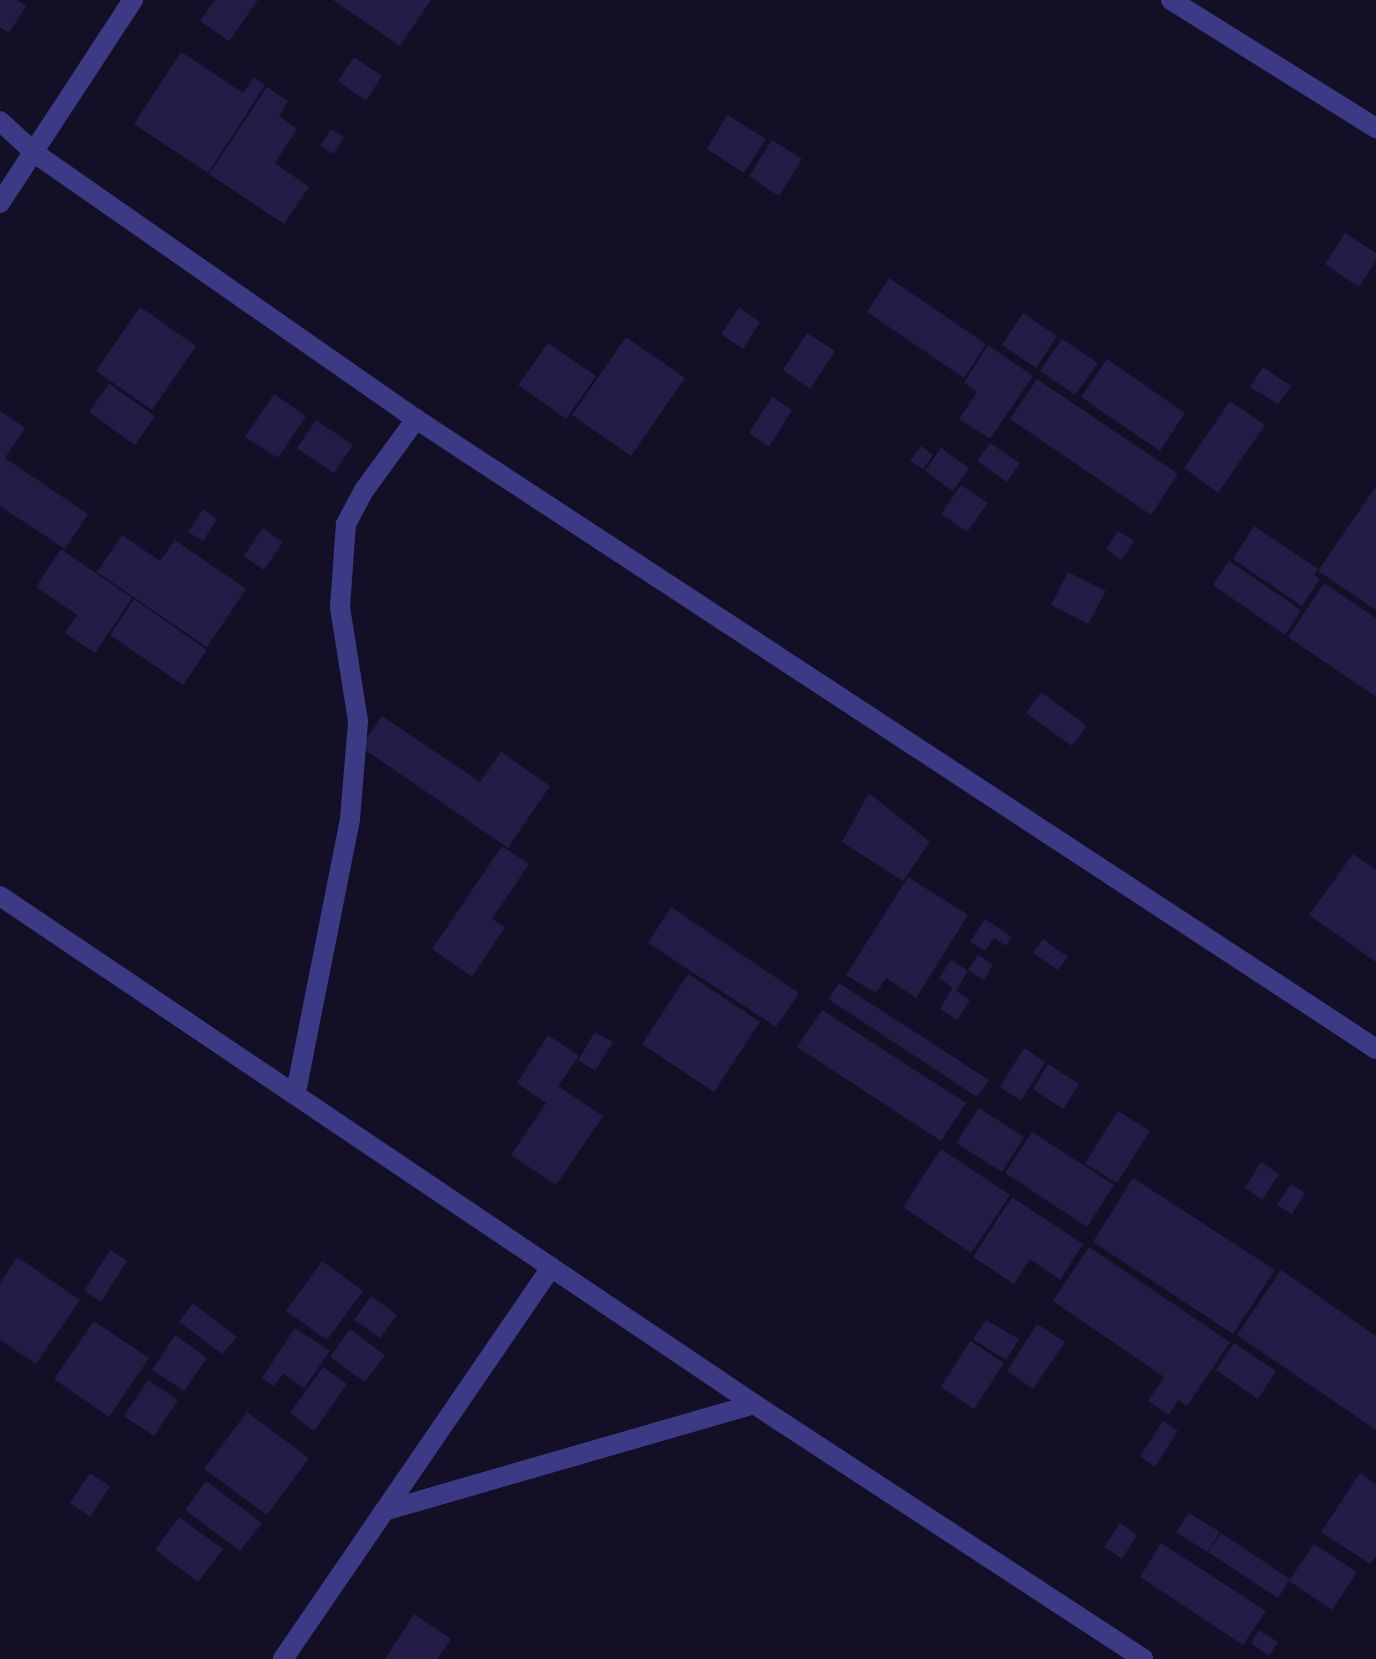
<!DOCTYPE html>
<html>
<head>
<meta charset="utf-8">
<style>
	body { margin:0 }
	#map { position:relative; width:1376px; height:1659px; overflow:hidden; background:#130f26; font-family:"Fira Sans",sans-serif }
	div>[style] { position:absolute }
	.building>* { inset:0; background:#241b47 }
	.lane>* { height:20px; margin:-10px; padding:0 10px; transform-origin:10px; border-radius:10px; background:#3d3a85 }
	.street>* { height:20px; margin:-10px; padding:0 10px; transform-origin:10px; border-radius:10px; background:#3d3a85 }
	span { translate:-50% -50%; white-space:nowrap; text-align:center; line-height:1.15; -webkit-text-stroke:6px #130f26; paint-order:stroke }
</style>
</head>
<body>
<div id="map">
	<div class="building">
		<div style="clip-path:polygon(0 0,17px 0,26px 6px,9px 33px,0 27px)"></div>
		<div style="clip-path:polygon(215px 0,258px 0,229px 41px,200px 21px)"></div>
		<div style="clip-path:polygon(333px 0,431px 0,400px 46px)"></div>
		<div style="clip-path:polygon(181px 52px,243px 93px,254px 77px,265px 85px,208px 173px,134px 124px)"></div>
		<div style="clip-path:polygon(354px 57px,382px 76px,366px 101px,338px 81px)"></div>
		<div style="clip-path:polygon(267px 87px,288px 101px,279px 116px,297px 129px,275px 163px,309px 187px,284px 224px,209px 174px)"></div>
		<div style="clip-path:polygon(727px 115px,766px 139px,744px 173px,707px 149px)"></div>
		<div style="clip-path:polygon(331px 129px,344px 137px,334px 154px,320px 146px)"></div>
		<div style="clip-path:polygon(772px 140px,802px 159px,779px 196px,749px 176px)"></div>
		<div style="clip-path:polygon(1345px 233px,1376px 253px,1376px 261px,1359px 287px,1325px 264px)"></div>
		<div style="clip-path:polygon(889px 278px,986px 344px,964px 378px,867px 312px)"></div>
		<div style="clip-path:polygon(140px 307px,196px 346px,152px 410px,96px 371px)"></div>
		<div style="clip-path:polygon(739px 307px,760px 322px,743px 349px,721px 334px)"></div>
		<div style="clip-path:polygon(1023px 313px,1057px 336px,1036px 368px,1002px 345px)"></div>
		<div style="clip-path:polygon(807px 333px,835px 351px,810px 389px,783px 370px)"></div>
		<div style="clip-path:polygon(626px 337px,685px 378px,631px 456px,572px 415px)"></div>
		<div style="clip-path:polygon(1062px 339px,1098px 363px,1075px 395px,1040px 371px)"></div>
		<div style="clip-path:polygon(548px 343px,596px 376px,566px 419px,518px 385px)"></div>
		<div style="clip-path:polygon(988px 345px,1033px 376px,990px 439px,959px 419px,977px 392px,964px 383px)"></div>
		<div style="clip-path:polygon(1107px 359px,1185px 413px,1160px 451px,1081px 397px)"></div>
		<div style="clip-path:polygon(1263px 367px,1291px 386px,1278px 404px,1250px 387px)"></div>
		<div style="clip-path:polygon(1037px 379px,1178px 474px,1151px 515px,1010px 419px)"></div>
		<div style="clip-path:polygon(109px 384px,155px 416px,135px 445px,89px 412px)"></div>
		<div style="clip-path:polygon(274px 394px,306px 416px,278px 458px,245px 437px)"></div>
		<div style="clip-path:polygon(772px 397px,792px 410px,769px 447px,749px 433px)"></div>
		<div style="clip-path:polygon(1230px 401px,1265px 425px,1218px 493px,1184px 468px)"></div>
		<div style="clip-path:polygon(0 411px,25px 428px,5px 458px,88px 514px,65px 549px,0 506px)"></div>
		<div style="clip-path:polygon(316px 420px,353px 445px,334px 473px,297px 448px)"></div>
		<div style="clip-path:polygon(990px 443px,1020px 463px,1007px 482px,977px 461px)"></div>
		<div style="clip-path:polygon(921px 446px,933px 455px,923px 469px,910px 461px)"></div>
		<div style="clip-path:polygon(941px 448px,969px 468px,953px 491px,925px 471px)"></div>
		<div style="clip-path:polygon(961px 485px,988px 503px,967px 532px,941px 514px)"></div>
		<div style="clip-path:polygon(1376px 486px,1376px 610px,1318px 571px)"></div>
		<div style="clip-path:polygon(203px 509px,217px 519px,203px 541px,188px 532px)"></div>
		<div style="clip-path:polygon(1254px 526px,1318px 569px,1314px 575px,1320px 579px,1302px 606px,1233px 559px)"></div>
		<div style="clip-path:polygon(263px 528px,283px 542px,264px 570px,244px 556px)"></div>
		<div style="clip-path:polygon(1118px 531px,1134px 541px,1121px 560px,1106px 549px)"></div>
		<div style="clip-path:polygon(122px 535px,160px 561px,175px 540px,246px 589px,207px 647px,97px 572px)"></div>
		<div style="clip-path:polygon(61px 549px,132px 598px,95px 653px,65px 633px,77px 615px,36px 587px)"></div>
		<div style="clip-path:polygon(1229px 561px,1301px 610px,1285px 635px,1213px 585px)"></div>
		<div style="clip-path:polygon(1068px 572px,1106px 591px,1088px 624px,1051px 605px)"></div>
		<div style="clip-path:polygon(1324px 583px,1376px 618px,1376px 697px,1288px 637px)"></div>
		<div style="clip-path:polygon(134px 599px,207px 650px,183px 685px,110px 635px)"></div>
		<div style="clip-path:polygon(1041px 692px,1087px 726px,1072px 746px,1026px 713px)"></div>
		<div style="clip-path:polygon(382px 716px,480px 782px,501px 752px,550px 786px,508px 848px,361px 747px)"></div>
		<div style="clip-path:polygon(869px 793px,930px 842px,903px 881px,842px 842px)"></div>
		<div style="clip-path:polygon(502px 846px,529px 864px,492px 919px,505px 927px,472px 977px,432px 949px)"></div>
		<div style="clip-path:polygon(1353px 854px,1376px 870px,1376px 962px,1309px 915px)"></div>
		<div style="clip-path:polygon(908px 877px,968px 915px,916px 998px,886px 978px,876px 993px,846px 975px)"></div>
		<div style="clip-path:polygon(671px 907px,799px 993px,776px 1027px,648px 943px)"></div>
		<div style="clip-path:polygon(985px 919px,1012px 937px,1006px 946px,994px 938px,985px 951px,970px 942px)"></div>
		<div style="clip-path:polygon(1043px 939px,1068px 957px,1058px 970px,1033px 953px)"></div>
		<div style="clip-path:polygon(978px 955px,993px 965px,984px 980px,968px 970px)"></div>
		<div style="clip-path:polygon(951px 960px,968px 971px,956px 991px,970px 1000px,957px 1020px,940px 1009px,952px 988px,939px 978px)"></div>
		<div style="clip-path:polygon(688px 974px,760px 1022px,714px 1092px,642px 1044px)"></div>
		<div style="clip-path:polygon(839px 983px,989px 1080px,977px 1097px,828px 999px)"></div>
		<div style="clip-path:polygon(822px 1010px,966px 1103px,941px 1141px,797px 1047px)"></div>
		<div style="clip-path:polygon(595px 1032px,613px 1042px,595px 1071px,578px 1060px)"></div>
		<div style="clip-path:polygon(548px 1035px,579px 1056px,558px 1086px,603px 1116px,556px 1185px,511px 1155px,546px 1103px,517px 1083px)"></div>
		<div style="clip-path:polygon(1024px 1048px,1045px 1062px,1021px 1101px,1000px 1087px)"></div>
		<div style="clip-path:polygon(1048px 1064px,1079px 1084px,1063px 1109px,1033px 1089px)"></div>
		<div style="clip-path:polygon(979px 1108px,1024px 1137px,1002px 1172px,956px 1143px)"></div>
		<div style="clip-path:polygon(1118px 1111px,1150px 1131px,1117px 1183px,1085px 1163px)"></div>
		<div style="clip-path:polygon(1032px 1132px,1114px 1185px,1087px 1227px,1005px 1173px)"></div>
		<div style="clip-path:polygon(941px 1149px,1010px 1195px,971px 1253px,903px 1207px)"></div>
		<div style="clip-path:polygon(1261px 1162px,1279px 1174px,1262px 1200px,1245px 1188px)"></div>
		<div style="clip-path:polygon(1133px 1178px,1275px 1270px,1233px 1334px,1093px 1242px)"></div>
		<div style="clip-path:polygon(1291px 1184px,1305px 1193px,1292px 1214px,1277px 1205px)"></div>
		<div style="clip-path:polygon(1012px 1197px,1083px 1244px,1060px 1280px,1030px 1259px,1014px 1284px,973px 1257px)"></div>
		<div style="clip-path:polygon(1089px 1247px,1230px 1342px,1187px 1406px,1178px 1400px,1169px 1415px,1148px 1401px,1164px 1377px,1053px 1301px)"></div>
		<div style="clip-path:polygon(110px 1250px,127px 1261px,101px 1302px,84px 1291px)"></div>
		<div style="clip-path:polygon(17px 1257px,80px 1300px,36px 1364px,0 1340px,0 1283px)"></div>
		<div style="clip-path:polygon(322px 1261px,363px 1291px,327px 1340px,286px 1311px)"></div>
		<div style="clip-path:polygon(1281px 1270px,1376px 1336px,1376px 1430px,1237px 1335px)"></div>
		<div style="clip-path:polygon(371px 1296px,397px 1315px,380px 1338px,354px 1320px)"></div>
		<div style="clip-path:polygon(193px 1303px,237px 1337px,222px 1354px,179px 1322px)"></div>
		<div style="clip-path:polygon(986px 1320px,1019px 1339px,1006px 1360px,973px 1339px)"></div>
		<div style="clip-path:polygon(94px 1321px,149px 1358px,109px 1417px,54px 1379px)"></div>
		<div style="clip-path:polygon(1037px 1324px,1065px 1342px,1033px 1389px,1007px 1371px)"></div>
		<div style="clip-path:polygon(295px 1328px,330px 1351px,304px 1388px,283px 1374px,273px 1386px,262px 1378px)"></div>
		<div style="clip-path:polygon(350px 1329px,385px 1355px,365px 1382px,330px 1357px)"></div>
		<div style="clip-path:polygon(175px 1335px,207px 1358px,184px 1391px,152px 1370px)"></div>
		<div style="clip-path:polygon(970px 1341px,1004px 1363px,974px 1409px,941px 1387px)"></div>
		<div style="clip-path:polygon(1234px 1343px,1276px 1371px,1258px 1399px,1216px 1370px)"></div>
		<div style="clip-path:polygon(323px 1367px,347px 1384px,314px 1431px,290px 1413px)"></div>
		<div style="clip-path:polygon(148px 1380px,178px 1400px,154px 1436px,124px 1416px)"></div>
		<div style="clip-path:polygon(247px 1412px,309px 1458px,267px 1515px,204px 1469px)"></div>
		<div style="clip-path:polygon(1163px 1421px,1178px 1431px,1155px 1467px,1140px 1456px)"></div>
		<div style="clip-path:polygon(90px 1473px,110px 1486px,90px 1517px,70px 1503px)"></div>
		<div style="clip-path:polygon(1360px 1473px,1376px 1484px,1376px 1556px,1370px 1564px,1321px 1532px)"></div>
		<div style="clip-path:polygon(206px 1481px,262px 1523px,240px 1551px,185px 1510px)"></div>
		<div style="clip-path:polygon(1189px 1513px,1220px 1532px,1207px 1552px,1176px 1532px)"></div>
		<div style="clip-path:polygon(179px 1517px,223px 1549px,198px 1582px,155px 1550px)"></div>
		<div style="clip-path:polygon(1120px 1523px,1137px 1535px,1122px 1559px,1104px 1547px)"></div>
		<div style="clip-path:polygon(1221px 1533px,1290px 1579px,1278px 1598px,1208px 1552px)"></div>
		<div style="clip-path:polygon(1161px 1543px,1266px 1611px,1243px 1645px,1140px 1577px)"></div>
		<div style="clip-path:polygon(1314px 1544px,1357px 1572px,1332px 1610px,1289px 1581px)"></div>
		<div style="clip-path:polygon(414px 1614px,451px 1639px,437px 1659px,385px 1659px)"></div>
		<div style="clip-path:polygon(1259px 1630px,1278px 1642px,1269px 1656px,1251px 1643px)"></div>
	</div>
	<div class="lane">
		<div style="left:296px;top:1092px;width:278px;rotate:-78.8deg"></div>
		<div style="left:350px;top:819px;width:98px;rotate:-85.3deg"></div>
		<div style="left:358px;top:721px;width:115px;rotate:-99deg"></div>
		<div style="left:340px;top:607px;width:83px;rotate:-85.9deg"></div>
		<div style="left:346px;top:524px;width:40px;rotate:-62deg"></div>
		<div style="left:365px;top:489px;width:87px;rotate:-53.9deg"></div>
	</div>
	<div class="street">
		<div style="left:1171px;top:0;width:242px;rotate:32deg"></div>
		<div style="left:0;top:121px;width:49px;rotate:42.5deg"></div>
		<div style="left:36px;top:154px;width:463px;rotate:34.9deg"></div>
		<div style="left:416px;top:419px;width:1148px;rotate:33.27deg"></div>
		<div style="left:0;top:203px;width:243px;rotate:-56.8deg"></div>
		<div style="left:0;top:896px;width:909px;rotate:33.97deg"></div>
		<div style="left:754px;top:1404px;width:465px;rotate:33.2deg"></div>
		<div style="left:384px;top:1511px;width:385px;rotate:-16.1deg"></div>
		<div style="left:283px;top:1659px;width:475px;rotate:-55.6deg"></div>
	</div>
</div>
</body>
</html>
